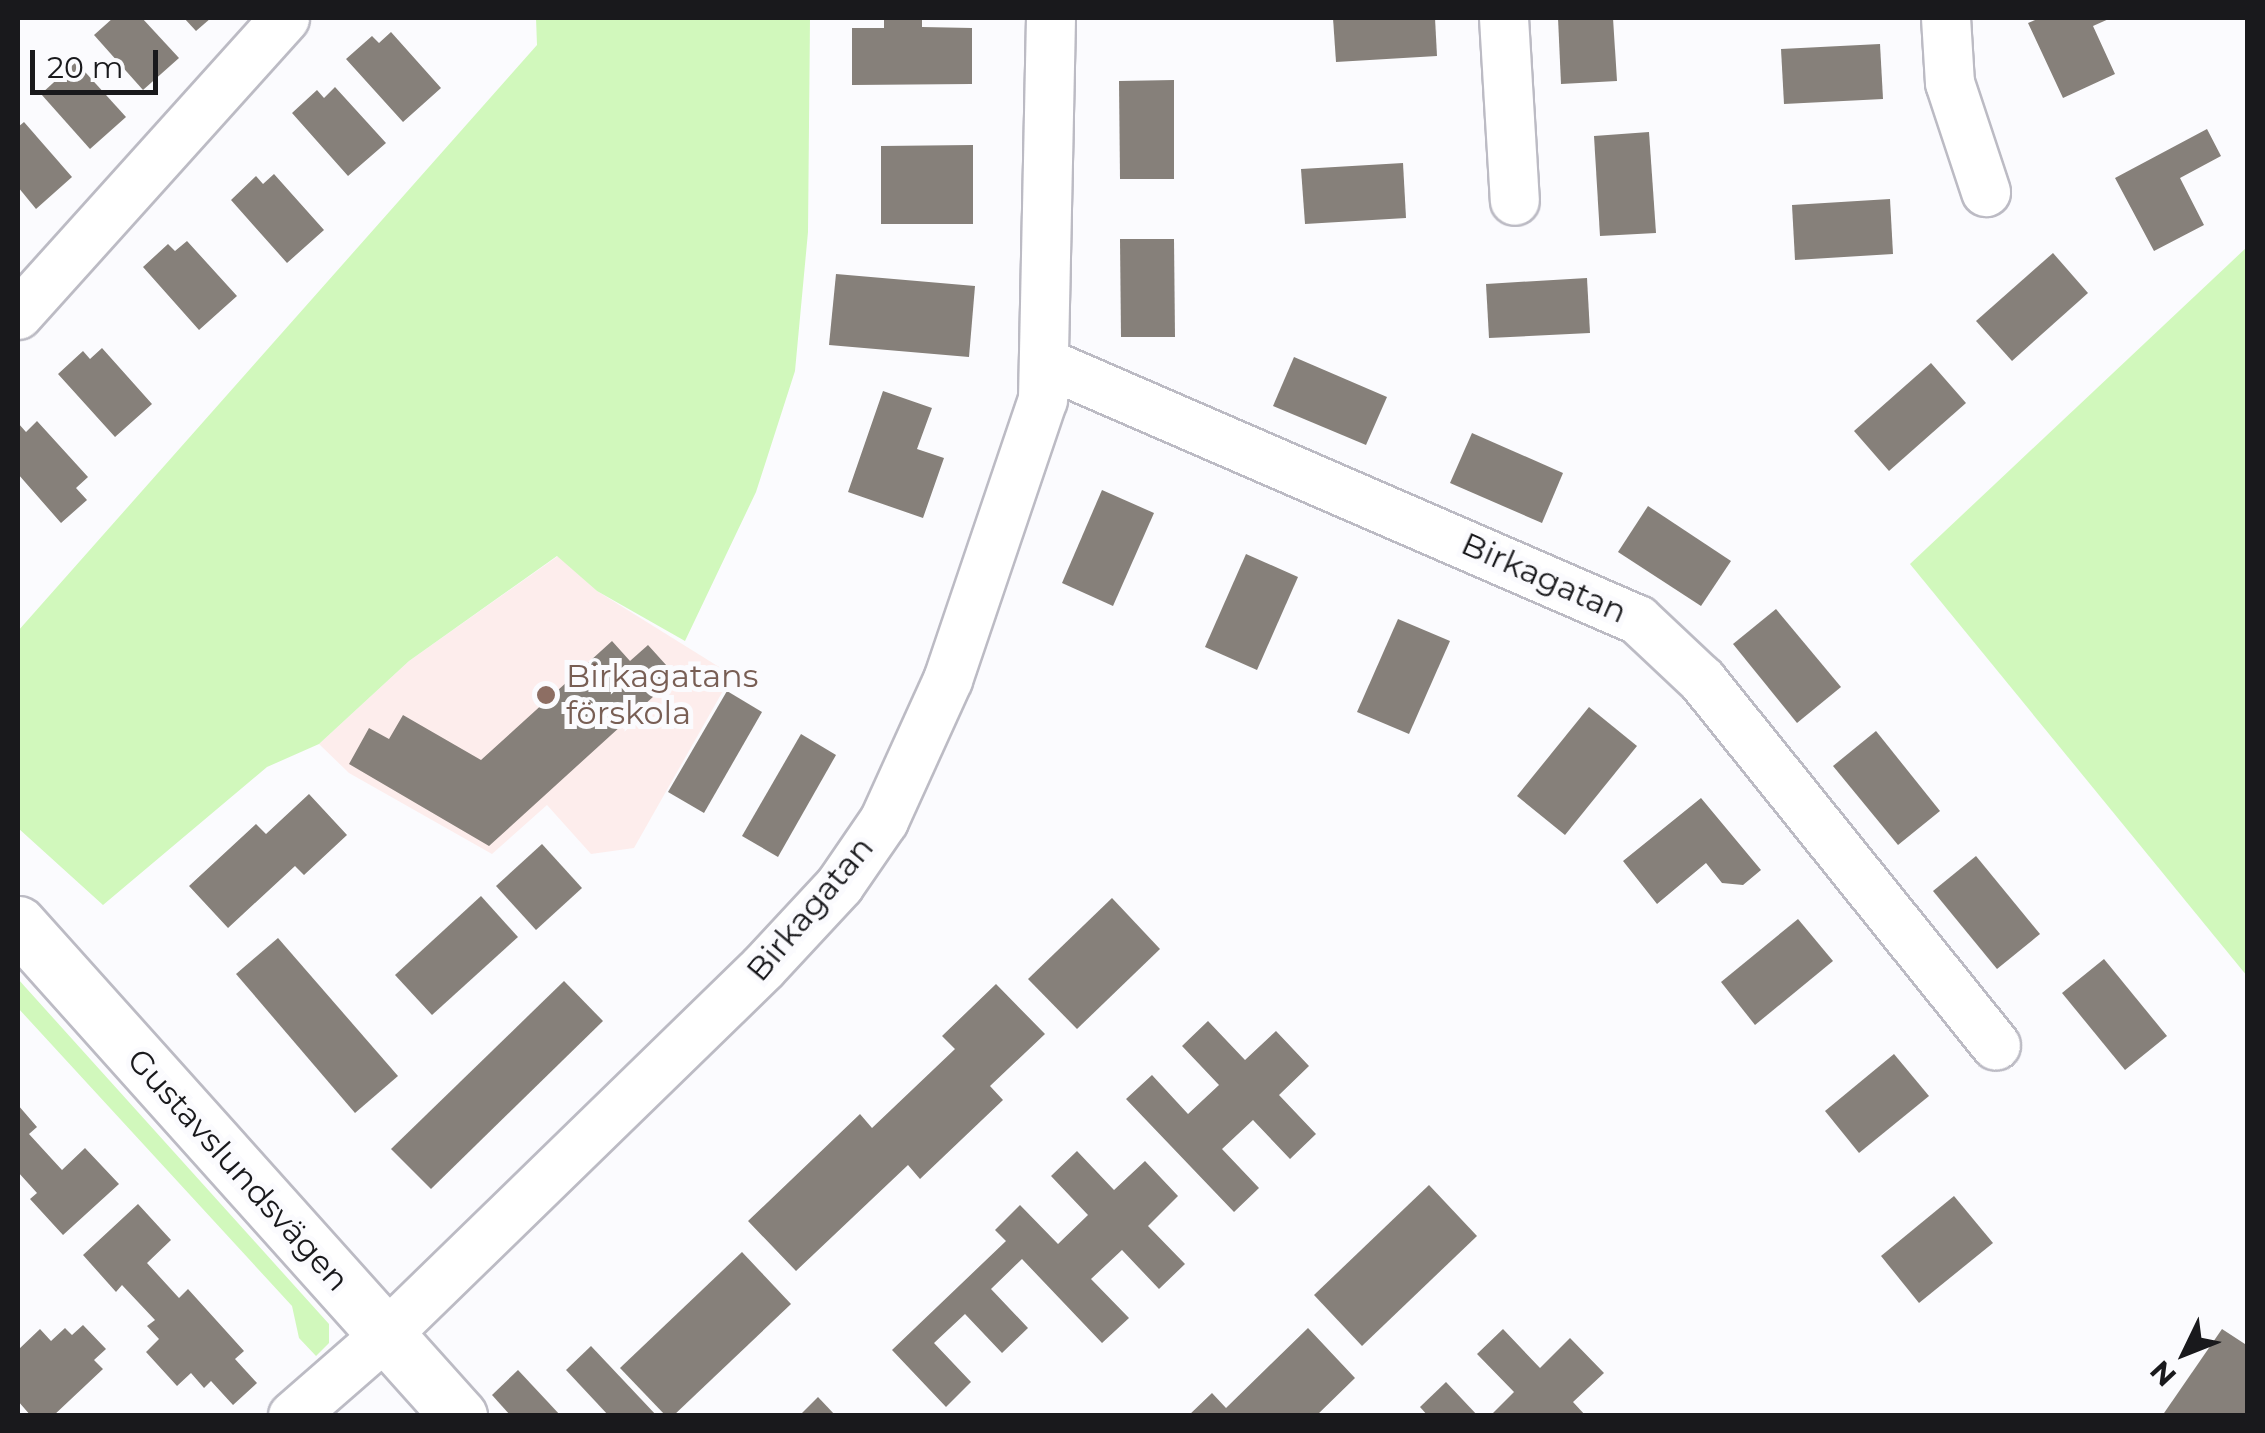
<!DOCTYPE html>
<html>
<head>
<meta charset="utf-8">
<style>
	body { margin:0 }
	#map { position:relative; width:2265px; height:1433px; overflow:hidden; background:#fbfbfe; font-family:Montserrat,sans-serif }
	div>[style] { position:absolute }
	.education>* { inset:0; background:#fdedec }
	.green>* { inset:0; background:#d1f8bc }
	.building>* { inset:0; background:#86807a }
	.roads { filter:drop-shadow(2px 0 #bcbbc4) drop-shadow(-2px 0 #bcbbc4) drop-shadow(0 2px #bcbbc4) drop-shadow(0 -2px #bcbbc4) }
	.minor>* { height:48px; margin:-24px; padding:0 24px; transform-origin:24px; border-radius:24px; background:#fff }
	.tertiary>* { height:55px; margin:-27.5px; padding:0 27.5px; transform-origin:27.5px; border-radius:27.5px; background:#fff }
	.dots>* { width:28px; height:28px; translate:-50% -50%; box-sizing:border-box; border:5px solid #fbfbfe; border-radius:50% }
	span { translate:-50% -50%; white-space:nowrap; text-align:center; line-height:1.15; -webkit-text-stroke:10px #fbfbfe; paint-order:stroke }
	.street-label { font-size:32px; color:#19191c }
	.education-label { font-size:32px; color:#785e54 }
	.left { translate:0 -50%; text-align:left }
	.frame { position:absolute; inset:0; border:20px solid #19191c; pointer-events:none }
	.north { position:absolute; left:2135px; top:1303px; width:100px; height:100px; -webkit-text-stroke:8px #fbfbfe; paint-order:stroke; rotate:227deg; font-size:28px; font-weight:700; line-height:40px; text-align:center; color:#19191c }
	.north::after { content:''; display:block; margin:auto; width:35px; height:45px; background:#19191c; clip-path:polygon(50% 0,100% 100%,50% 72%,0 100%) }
	.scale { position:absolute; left:30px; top:50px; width:128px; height:45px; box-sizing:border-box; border:5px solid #19191c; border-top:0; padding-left:12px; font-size:30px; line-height:35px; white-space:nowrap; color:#19191c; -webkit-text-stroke:8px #fbfbfe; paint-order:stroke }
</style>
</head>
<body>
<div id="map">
	<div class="education">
		<div style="clip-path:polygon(558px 556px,597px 591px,732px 675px,634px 848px,591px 854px,547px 805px,492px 854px,349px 773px,319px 744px,409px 661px)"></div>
	</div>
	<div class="green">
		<div style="clip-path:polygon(536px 18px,810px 18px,808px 232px,795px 371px,756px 492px,685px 641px,597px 591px,557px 556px,409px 661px,319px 744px,267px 767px,103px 905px,18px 828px,18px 631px,537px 45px)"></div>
		<div style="clip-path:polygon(2247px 247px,2247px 976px,1910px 564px)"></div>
		<div style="clip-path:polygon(18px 979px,329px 1324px,329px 1343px,316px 1356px,299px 1338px,292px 1306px,18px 1008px)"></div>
	</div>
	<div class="building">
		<div style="clip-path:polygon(113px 18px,142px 18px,179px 58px,143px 90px,94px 35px)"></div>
		<div style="clip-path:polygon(184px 18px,211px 18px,196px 31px)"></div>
		<div style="clip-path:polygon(884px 18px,922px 18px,922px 27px,972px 28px,972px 84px,852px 85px,852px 28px,884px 28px)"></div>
		<div style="clip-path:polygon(1333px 18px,1435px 18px,1437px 56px,1336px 62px)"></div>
		<div style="clip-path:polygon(1558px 18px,1613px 18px,1617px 81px,1561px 84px)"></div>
		<div style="clip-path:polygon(2040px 18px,2111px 18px,2093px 26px,2115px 74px,2063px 98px,2028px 23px)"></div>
		<div style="clip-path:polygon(391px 32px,441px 88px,403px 122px,346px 59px,372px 36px,379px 43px)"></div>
		<div style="clip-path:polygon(1880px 44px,1883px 99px,1784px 104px,1781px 49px)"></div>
		<div style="clip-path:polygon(76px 62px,126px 117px,90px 149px,41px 94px)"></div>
		<div style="clip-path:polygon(1174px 80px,1174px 179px,1120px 179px,1119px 81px)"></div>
		<div style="clip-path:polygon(335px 87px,386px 143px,348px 176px,292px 113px,317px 90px,324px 98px)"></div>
		<div style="clip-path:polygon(24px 122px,72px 177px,36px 209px,18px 187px,18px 127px)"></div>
		<div style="clip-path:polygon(2207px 129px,2221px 156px,2180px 178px,2204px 225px,2154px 251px,2115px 178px)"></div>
		<div style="clip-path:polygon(1649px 132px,1656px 233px,1600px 236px,1594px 136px)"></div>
		<div style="clip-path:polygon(973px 145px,973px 224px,881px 224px,881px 146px)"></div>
		<div style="clip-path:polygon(1403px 163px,1406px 218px,1305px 224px,1301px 169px)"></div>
		<div style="clip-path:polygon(274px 174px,324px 230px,287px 263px,231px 200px,256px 176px,263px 184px)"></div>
		<div style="clip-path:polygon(1890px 199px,1893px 254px,1795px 260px,1792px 205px)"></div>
		<div style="clip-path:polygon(1120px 239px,1174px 239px,1175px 337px,1121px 337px)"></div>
		<div style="clip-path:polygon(187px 241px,237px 296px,199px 330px,143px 267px,168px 244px,175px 251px)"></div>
		<div style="clip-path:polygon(2053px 253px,2088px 293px,2012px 361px,1976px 321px)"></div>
		<div style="clip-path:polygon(836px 274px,975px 286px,969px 357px,829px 345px)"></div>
		<div style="clip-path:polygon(1587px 278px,1590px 333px,1489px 338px,1486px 284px)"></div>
		<div style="clip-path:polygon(102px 348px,152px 404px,115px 437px,58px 374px,83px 351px,90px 359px)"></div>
		<div style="clip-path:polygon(1294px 357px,1387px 397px,1366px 445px,1273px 406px)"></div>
		<div style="clip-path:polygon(1931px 363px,1966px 403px,1889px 471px,1854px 431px)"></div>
		<div style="clip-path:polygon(883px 391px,932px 408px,917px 449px,944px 458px,923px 518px,848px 492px)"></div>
		<div style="clip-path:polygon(37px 421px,88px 477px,76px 488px,87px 500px,61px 523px,18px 474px,18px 423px,26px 432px)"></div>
		<div style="clip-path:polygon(1472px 433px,1563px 473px,1542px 523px,1450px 483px)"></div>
		<div style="clip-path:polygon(1102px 490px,1154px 513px,1113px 606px,1062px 583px)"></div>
		<div style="clip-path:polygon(1648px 506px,1731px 561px,1701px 606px,1618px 552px)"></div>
		<div style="clip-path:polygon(1246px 554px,1298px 577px,1257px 670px,1205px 647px)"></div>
		<div style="clip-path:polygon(1776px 609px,1841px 687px,1797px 723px,1733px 644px)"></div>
		<div style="clip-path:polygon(1398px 619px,1450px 641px,1409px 734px,1357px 712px)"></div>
		<div style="clip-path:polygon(612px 641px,630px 661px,648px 645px,676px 676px,489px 846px,349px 764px,369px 728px,389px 739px,403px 715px,481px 760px)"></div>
		<div style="clip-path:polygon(727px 691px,762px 712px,704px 813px,668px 792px)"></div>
		<div style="clip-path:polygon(1589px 707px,1637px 746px,1565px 835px,1517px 796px)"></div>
		<div style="clip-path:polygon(1876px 731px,1940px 811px,1898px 845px,1833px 766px)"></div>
		<div style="clip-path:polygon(801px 734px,836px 755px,778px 857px,742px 836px)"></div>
		<div style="clip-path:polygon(309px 794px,347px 835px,304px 875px,295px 866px,228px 928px,189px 886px,256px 824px,266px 834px)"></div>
		<div style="clip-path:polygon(1701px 798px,1761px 870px,1743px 885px,1722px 883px,1706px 863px,1657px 904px,1623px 861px)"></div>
		<div style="clip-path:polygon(542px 844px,582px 888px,536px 930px,496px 886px)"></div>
		<div style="clip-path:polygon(1976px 856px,2040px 934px,1997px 969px,1933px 891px)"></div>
		<div style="clip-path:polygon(481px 896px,518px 937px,432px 1015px,395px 975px)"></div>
		<div style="clip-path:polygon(1112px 898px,1160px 949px,1077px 1029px,1028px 979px)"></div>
		<div style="clip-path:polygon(1798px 919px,1833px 961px,1755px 1025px,1721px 982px)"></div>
		<div style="clip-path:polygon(278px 938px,398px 1076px,355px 1113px,236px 974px)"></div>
		<div style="clip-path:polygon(2104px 959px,2167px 1036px,2125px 1070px,2062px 993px)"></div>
		<div style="clip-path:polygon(564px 981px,603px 1021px,431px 1189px,391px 1149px)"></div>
		<div style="clip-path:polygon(996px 984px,1045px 1034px,990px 1086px,1003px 1100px,920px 1179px,908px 1165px,796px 1271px,748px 1221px,860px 1114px,872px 1128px,955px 1049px,942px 1036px)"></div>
		<div style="clip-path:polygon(1208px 1021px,1245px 1060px,1276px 1031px,1309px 1066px,1279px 1095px,1316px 1134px,1290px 1159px,1253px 1120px,1222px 1149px,1259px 1188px,1234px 1212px,1126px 1099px,1152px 1075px,1188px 1114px,1219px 1085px,1182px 1046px)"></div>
		<div style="clip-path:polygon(1894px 1054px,1929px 1096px,1859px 1153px,1825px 1111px)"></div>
		<div style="clip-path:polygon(18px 1105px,37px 1127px,29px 1134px,62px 1170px,85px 1148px,119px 1184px,63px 1235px,30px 1199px,37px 1193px,18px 1172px)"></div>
		<div style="clip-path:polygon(1077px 1151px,1114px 1190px,1145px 1161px,1178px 1196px,1148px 1226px,1185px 1264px,1159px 1289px,1122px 1250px,1091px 1279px,1129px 1318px,1102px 1343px,1022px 1259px,991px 1289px,1028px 1328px,1002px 1353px,965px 1314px,934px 1343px,971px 1382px,946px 1407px,892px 1350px,1006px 1241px,995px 1230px,1020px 1205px,1058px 1244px,1088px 1215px,1051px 1176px)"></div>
		<div style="clip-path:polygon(1429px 1185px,1477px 1236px,1362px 1346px,1314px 1295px)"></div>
		<div style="clip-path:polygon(1954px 1196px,1993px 1243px,1919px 1303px,1881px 1256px)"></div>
		<div style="clip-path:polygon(138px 1204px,171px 1240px,147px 1263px,179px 1298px,188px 1289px,244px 1351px,235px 1359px,257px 1383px,233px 1405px,211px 1381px,204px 1388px,191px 1373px,177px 1386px,146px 1352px,159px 1339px,147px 1326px,155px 1320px,122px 1285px,116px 1292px,83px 1255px)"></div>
		<div style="clip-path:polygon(742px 1252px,791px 1304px,673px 1416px,666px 1416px,620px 1368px)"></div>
		<div style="clip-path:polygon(83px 1325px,106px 1349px,94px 1360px,103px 1369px,53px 1416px,31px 1416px,18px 1401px,18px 1350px,40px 1329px,51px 1341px,65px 1328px,72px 1335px)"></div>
		<div style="clip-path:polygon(1308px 1328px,1355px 1378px,1316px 1416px,1188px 1416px,1212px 1393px,1226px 1408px)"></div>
		<div style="clip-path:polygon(1503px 1329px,1540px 1368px,1570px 1338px,1604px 1373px,1573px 1402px,1586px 1416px,1490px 1416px,1514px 1392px,1477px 1354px)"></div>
		<div style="clip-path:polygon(2222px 1329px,2248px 1346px,2248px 1413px,2162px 1416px)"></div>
		<div style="clip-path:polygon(591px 1346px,657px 1416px,609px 1416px,566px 1370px)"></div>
		<div style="clip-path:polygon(518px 1370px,561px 1416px,511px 1416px,492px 1395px)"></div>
		<div style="clip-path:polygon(1446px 1382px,1478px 1416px,1428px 1416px,1420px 1407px)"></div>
		<div style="clip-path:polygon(818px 1397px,836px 1416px,799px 1416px)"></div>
	</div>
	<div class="roads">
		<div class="minor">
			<div style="left:1504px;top:18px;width:183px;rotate:86.6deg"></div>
			<div style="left:1946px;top:18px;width:65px;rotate:86.5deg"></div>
			<div style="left:1950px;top:83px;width:115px;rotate:71.7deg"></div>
			<div style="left:18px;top:315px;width:399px;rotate:-48deg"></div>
			<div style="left:1048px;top:364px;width:643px;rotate:23.46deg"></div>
			<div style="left:1638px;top:620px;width:88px;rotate:43.2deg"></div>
			<div style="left:1702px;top:680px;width:469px;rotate:51.2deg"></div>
			<div style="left:293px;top:1416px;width:123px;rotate:-41.1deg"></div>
			<div style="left:386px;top:1335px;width:526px;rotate:-44.23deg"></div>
			<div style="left:763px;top:968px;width:113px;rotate:-47.1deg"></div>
			<div style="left:840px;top:885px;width:78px;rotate:-55.5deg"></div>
			<div style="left:884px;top:821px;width:155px;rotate:-65.6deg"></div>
			<div style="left:948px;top:680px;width:296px;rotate:-71.3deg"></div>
			<div style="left:1043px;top:400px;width:382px;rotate:-88.8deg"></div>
		</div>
		<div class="tertiary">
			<div style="left:18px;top:924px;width:661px;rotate:48.13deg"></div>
		</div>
	</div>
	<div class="dots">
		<div style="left:546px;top:695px;background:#8d6e63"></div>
	</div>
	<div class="street-label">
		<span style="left:1544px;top:578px;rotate:24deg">Birkagatan</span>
		<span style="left:810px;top:909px;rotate:-50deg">Birkagatan</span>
		<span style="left:238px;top:1170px;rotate:48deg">Gustavslundsvägen</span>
	</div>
	<div class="education-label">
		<span class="left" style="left:566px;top:695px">Birkagatans<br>förskola</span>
	</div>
	<div class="frame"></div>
	<div class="north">N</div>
	<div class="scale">20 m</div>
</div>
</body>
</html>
